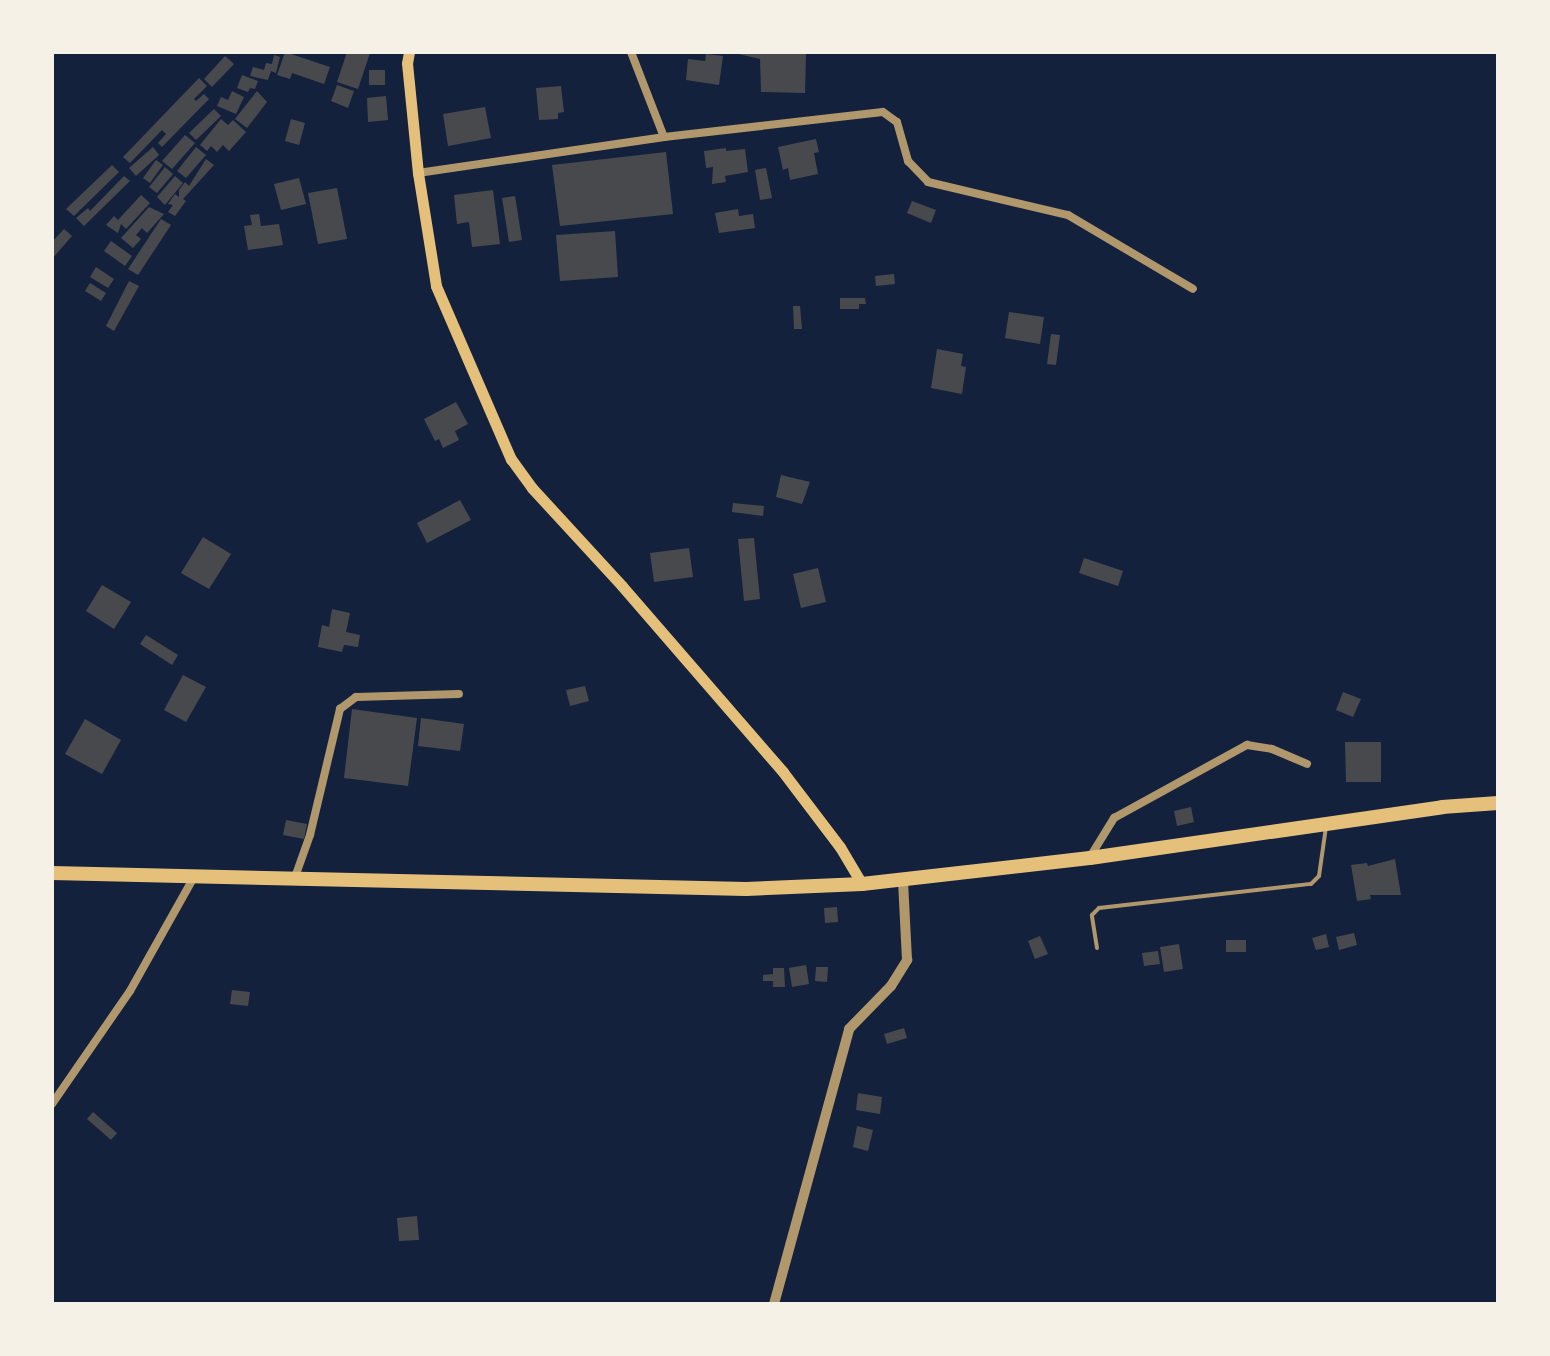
<!DOCTYPE html>
<html>
<head>
<meta charset="utf-8">
<style>
	body { margin:0 }
	#map { position:relative; width:1550px; height:1356px; overflow:hidden; background:#14213d; font-family:"DejaVu Sans",sans-serif }
	div>[style] { position:absolute }
	.building>* { inset:0; background:#48494c }
	.service>* { height:4px; margin:-2px; padding:0 2px; transform-origin:2px; border-radius:2px; background:#b1986c }
	.minor>* { height:8px; margin:-4px; padding:0 4px; transform-origin:4px; border-radius:4px; background:#b1986c }
	.tertiary>* { height:10px; margin:-5px; padding:0 5px; transform-origin:5px; border-radius:5px; background:#b1986c }
	.secondary>* { height:11px; margin:-5.5px; padding:0 5.5px; transform-origin:5.5px; border-radius:5.5px; background:#e5c07b }
	.trunk>* { height:14px; margin:-7px; padding:0 7px; transform-origin:7px; border-radius:7px; background:#e5c07b }
	span { translate:-50% -50%; white-space:nowrap; text-align:center; line-height:1.15; -webkit-text-stroke:6px #f6f1e7; paint-order:stroke }
	.frame { position:absolute; inset:0; border:54px solid #f6f1e7; pointer-events:none }
</style>
</head>
<body>
<div id="map">
	<div class="building">
		<div style="clip-path:polygon(285px 52px,330px 67px,324px 84px,292px 73px,290px 79px,277px 75px)"></div>
		<div style="clip-path:polygon(347px 52px,370px 53px,358px 89px,337px 82px)"></div>
		<div style="clip-path:polygon(730px 52px,806px 52px,805px 93px,761px 92px,760px 59px)"></div>
		<div style="clip-path:polygon(706px 54px,723px 56px,719px 85px,686px 80px,688px 59px,705px 61px)"></div>
		<div style="clip-path:polygon(274px 55px,280px 57px,276px 73px,271px 71px,268px 80px,250px 76px,253px 67px,264px 70px,266px 63px,272px 64px)"></div>
		<div style="clip-path:polygon(225px 56px,234px 64px,212px 87px,204px 79px)"></div>
		<div style="clip-path:polygon(369px 70px,385px 70px,385px 85px,369px 85px)"></div>
		<div style="clip-path:polygon(242px 75px,258px 81px,255px 89px,250px 88px,248px 92px,237px 88px)"></div>
		<div style="clip-path:polygon(199px 78px,207px 86px,194px 99px,196px 101px,204px 94px,209px 99px,162px 147px,158px 143px,166px 134px,162px 130px,130px 163px,123px 157px)"></div>
		<div style="clip-path:polygon(337px 85px,354px 91px,348px 108px,331px 101px)"></div>
		<div style="clip-path:polygon(561px 86px,564px 112px,558px 113px,558px 119px,539px 120px,536px 88px)"></div>
		<div style="clip-path:polygon(232px 91px,244px 97px,236px 114px,217px 106px,221px 97px,228px 100px)"></div>
		<div style="clip-path:polygon(257px 91px,267px 102px,247px 128px,235px 119px)"></div>
		<div style="clip-path:polygon(386px 96px,388px 120px,368px 122px,367px 98px)"></div>
		<div style="clip-path:polygon(485px 107px,491px 138px,448px 146px,443px 114px)"></div>
		<div style="clip-path:polygon(214px 109px,221px 116px,196px 140px,189px 133px)"></div>
		<div style="clip-path:polygon(221px 119px,228px 125px,233px 120px,246px 132px,229px 151px,223px 145px,217px 152px,211px 146px,207px 151px,200px 145px)"></div>
		<div style="clip-path:polygon(291px 119px,305px 123px,299px 145px,285px 141px)"></div>
		<div style="clip-path:polygon(185px 135px,195px 143px,172px 169px,162px 161px)"></div>
		<div style="clip-path:polygon(816px 139px,819px 152px,814px 153px,818px 174px,790px 180px,788px 168px,783px 170px,778px 147px)"></div>
		<div style="clip-path:polygon(153px 147px,159px 155px,136px 176px,129px 168px)"></div>
		<div style="clip-path:polygon(196px 147px,206px 155px,186px 178px,177px 171px)"></div>
		<div style="clip-path:polygon(726px 148px,726px 151px,745px 149px,748px 172px,725px 176px,726px 182px,712px 184px,713px 167px,706px 168px,704px 151px)"></div>
		<div style="clip-path:polygon(666px 152px,673px 214px,560px 226px,552px 165px)"></div>
		<div style="clip-path:polygon(206px 159px,214px 165px,183px 199px,186px 201px,175px 216px,168px 212px,173px 205px,168px 204px,175px 194px,179px 197px,179px 190px,185px 182px,189px 186px)"></div>
		<div style="clip-path:polygon(156px 160px,163px 165px,150px 183px,143px 178px)"></div>
		<div style="clip-path:polygon(112px 165px,119px 172px,74px 216px,66px 209px)"></div>
		<div style="clip-path:polygon(165px 167px,173px 174px,157px 193px,149px 187px)"></div>
		<div style="clip-path:polygon(766px 168px,772px 198px,760px 200px,755px 170px)"></div>
		<div style="clip-path:polygon(124px 176px,130px 181px,84px 226px,76px 218px,88px 208px,90px 211px)"></div>
		<div style="clip-path:polygon(175px 176px,183px 183px,165px 205px,157px 197px)"></div>
		<div style="clip-path:polygon(299px 178px,306px 204px,281px 210px,274px 184px)"></div>
		<div style="clip-path:polygon(337px 188px,347px 239px,318px 244px,308px 193px)"></div>
		<div style="clip-path:polygon(493px 190px,500px 244px,472px 247px,469px 222px,457px 224px,454px 195px)"></div>
		<div style="clip-path:polygon(141px 195px,150px 203px,126px 229px,121px 224px,118px 233px,106px 225px,114px 216px,118px 220px)"></div>
		<div style="clip-path:polygon(515px 196px,522px 240px,509px 242px,502px 198px)"></div>
		<div style="clip-path:polygon(912px 201px,936px 210px,931px 223px,907px 213px)"></div>
		<div style="clip-path:polygon(149px 207px,164px 214px,147px 233px,142px 228px,136px 235px,141px 239px,133px 248px,121px 238px)"></div>
		<div style="clip-path:polygon(738px 209px,739px 216px,753px 214px,755px 228px,719px 233px,715px 213px)"></div>
		<div style="clip-path:polygon(259px 214px,261px 226px,279px 224px,283px 245px,248px 250px,244px 226px,252px 225px,250px 215px)"></div>
		<div style="clip-path:polygon(161px 219px,171px 225px,138px 275px,128px 269px)"></div>
		<div style="clip-path:polygon(64px 229px,72px 236px,52px 259px,52px 242px)"></div>
		<div style="clip-path:polygon(615px 231px,618px 277px,560px 281px,556px 235px)"></div>
		<div style="clip-path:polygon(111px 241px,132px 256px,125px 266px,104px 251px)"></div>
		<div style="clip-path:polygon(96px 267px,114px 279px,108px 288px,90px 277px)"></div>
		<div style="clip-path:polygon(894px 274px,895px 284px,876px 286px,875px 276px)"></div>
		<div style="clip-path:polygon(129px 281px,139px 286px,114px 331px,106px 326px)"></div>
		<div style="clip-path:polygon(90px 283px,106px 293px,101px 301px,85px 291px)"></div>
		<div style="clip-path:polygon(840px 298px,865px 298px,866px 304px,859px 304px,859px 309px,840px 309px)"></div>
		<div style="clip-path:polygon(793px 306px,800px 306px,802px 329px,794px 329px)"></div>
		<div style="clip-path:polygon(1009px 312px,1044px 317px,1040px 344px,1005px 338px)"></div>
		<div style="clip-path:polygon(1051px 334px,1060px 335px,1056px 365px,1047px 364px)"></div>
		<div style="clip-path:polygon(937px 349px,963px 354px,961px 366px,966px 367px,962px 394px,931px 388px)"></div>
		<div style="clip-path:polygon(456px 402px,468px 424px,455px 431px,459px 440px,443px 448px,439px 439px,435px 441px,424px 419px)"></div>
		<div style="clip-path:polygon(781px 475px,810px 482px,802px 504px,776px 497px)"></div>
		<div style="clip-path:polygon(460px 500px,471px 520px,427px 543px,417px 523px)"></div>
		<div style="clip-path:polygon(733px 503px,764px 506px,763px 516px,732px 512px)"></div>
		<div style="clip-path:polygon(203px 537px,231px 554px,209px 589px,181px 573px)"></div>
		<div style="clip-path:polygon(754px 538px,760px 599px,744px 601px,738px 539px)"></div>
		<div style="clip-path:polygon(689px 548px,693px 577px,654px 582px,650px 553px)"></div>
		<div style="clip-path:polygon(1084px 558px,1123px 571px,1118px 586px,1079px 573px)"></div>
		<div style="clip-path:polygon(818px 568px,826px 602px,801px 608px,793px 574px)"></div>
		<div style="clip-path:polygon(102px 585px,131px 602px,114px 629px,86px 611px)"></div>
		<div style="clip-path:polygon(332px 609px,350px 613px,346px 632px,360px 635px,358px 647px,344px 645px,342px 652px,318px 647px,322px 625px,329px 627px)"></div>
		<div style="clip-path:polygon(146px 635px,178px 655px,172px 665px,140px 644px)"></div>
		<div style="clip-path:polygon(183px 675px,206px 687px,186px 722px,164px 710px)"></div>
		<div style="clip-path:polygon(585px 686px,589px 701px,570px 706px,566px 690px)"></div>
		<div style="clip-path:polygon(1343px 692px,1361px 699px,1353px 717px,1336px 710px)"></div>
		<div style="clip-path:polygon(352px 709px,417px 718px,408px 786px,344px 778px)"></div>
		<div style="clip-path:polygon(421px 718px,464px 724px,460px 751px,418px 746px)"></div>
		<div style="clip-path:polygon(85px 719px,121px 740px,102px 774px,65px 754px)"></div>
		<div style="clip-path:polygon(1345px 742px,1381px 742px,1381px 782px,1346px 782px)"></div>
		<div style="clip-path:polygon(1191px 807px,1194px 822px,1177px 826px,1174px 811px)"></div>
		<div style="clip-path:polygon(286px 820px,307px 824px,304px 839px,283px 835px)"></div>
		<div style="clip-path:polygon(1395px 859px,1401px 895px,1370px 895px,1371px 899px,1357px 901px,1351px 865px,1367px 863px,1368px 866px)"></div>
		<div style="clip-path:polygon(837px 907px,838px 922px,825px 923px,824px 908px)"></div>
		<div style="clip-path:polygon(1354px 933px,1357px 945px,1339px 950px,1336px 937px)"></div>
		<div style="clip-path:polygon(1326px 934px,1329px 947px,1316px 950px,1312px 938px)"></div>
		<div style="clip-path:polygon(1040px 936px,1048px 954px,1035px 959px,1028px 941px)"></div>
		<div style="clip-path:polygon(1226px 940px,1246px 940px,1246px 952px,1226px 952px)"></div>
		<div style="clip-path:polygon(1179px 944px,1183px 969px,1164px 972px,1160px 947px)"></div>
		<div style="clip-path:polygon(1158px 951px,1160px 964px,1144px 966px,1142px 953px)"></div>
		<div style="clip-path:polygon(806px 965px,809px 984px,792px 987px,789px 968px)"></div>
		<div style="clip-path:polygon(816px 967px,828px 967px,827px 982px,815px 981px)"></div>
		<div style="clip-path:polygon(773px 968px,784px 968px,785px 987px,773px 987px,773px 981px,763px 981px,763px 975px,773px 974px)"></div>
		<div style="clip-path:polygon(232px 990px,250px 992px,248px 1006px,230px 1004px)"></div>
		<div style="clip-path:polygon(904px 1028px,907px 1038px,887px 1044px,884px 1034px)"></div>
		<div style="clip-path:polygon(858px 1093px,882px 1097px,880px 1114px,856px 1110px)"></div>
		<div style="clip-path:polygon(93px 1112px,117px 1133px,111px 1140px,87px 1119px)"></div>
		<div style="clip-path:polygon(857px 1126px,873px 1130px,868px 1151px,853px 1147px)"></div>
		<div style="clip-path:polygon(417px 1216px,419px 1240px,399px 1241px,397px 1218px)"></div>
	</div>
	<div class="service">
		<div style="left:1097px;top:948px;width:33px;rotate:-99deg"></div>
		<div style="left:1092px;top:915px;width:10px;rotate:-45deg"></div>
		<div style="left:1099px;top:908px;width:213px;rotate:-6.5deg"></div>
		<div style="left:1311px;top:884px;width:11px;rotate:-45deg"></div>
		<div style="left:1319px;top:876px;width:49px;rotate:-81.9deg"></div>
	</div>
	<div class="minor">
		<div style="left:631px;top:52px;width:91px;rotate:68.8deg"></div>
		<div style="left:418px;top:173px;width:249px;rotate:-8.3deg"></div>
		<div style="left:664px;top:137px;width:220px;rotate:-6.5deg"></div>
		<div style="left:883px;top:112px;width:17px;rotate:36deg"></div>
		<div style="left:897px;top:122px;width:41px;rotate:74.2deg"></div>
		<div style="left:908px;top:161px;width:29px;rotate:46deg"></div>
		<div style="left:928px;top:182px;width:144px;rotate:13.3deg"></div>
		<div style="left:1068px;top:215px;width:145px;rotate:30.6deg"></div>
		<div style="left:1090px;top:857px;width:46px;rotate:-58.4deg"></div>
		<div style="left:1114px;top:818px;width:152px;rotate:-28.8deg"></div>
		<div style="left:1247px;top:745px;width:25px;rotate:9deg"></div>
		<div style="left:1272px;top:749px;width:38px;rotate:23deg"></div>
		<div style="left:294px;top:880px;width:48px;rotate:-70.4deg"></div>
		<div style="left:310px;top:835px;width:130px;rotate:-76.6deg"></div>
		<div style="left:340px;top:709px;width:20px;rotate:-37deg"></div>
		<div style="left:356px;top:697px;width:103px;rotate:-1.7deg"></div>
		<div style="left:52px;top:1104px;width:137px;rotate:-55.4deg"></div>
		<div style="left:130px;top:991px;width:131px;rotate:-60.7deg"></div>
	</div>
	<div class="tertiary">
		<div style="left:774px;top:1304px;width:285px;rotate:-74.7deg"></div>
		<div style="left:849px;top:1029px;width:60px;rotate:-45.7deg"></div>
		<div style="left:891px;top:986px;width:31px;rotate:-58deg"></div>
		<div style="left:907px;top:960px;width:80px;rotate:-92.9deg"></div>
	</div>
	<div class="secondary">
		<div style="left:409px;top:52px;width:11px;rotate:100deg"></div>
		<div style="left:407px;top:63px;width:111px;rotate:84.3deg"></div>
		<div style="left:418px;top:173px;width:114px;rotate:80.9deg"></div>
		<div style="left:436px;top:286px;width:189px;rotate:66.6deg"></div>
		<div style="left:511px;top:459px;width:36px;rotate:54deg"></div>
		<div style="left:532px;top:488px;width:133px;rotate:47.4deg"></div>
		<div style="left:622px;top:586px;width:246px;rotate:49.1deg"></div>
		<div style="left:783px;top:772px;width:94px;rotate:52.8deg"></div>
		<div style="left:840px;top:847px;width:43px;rotate:59.3deg"></div>
	</div>
	<div class="trunk">
		<div style="left:52px;top:873px;width:694px;rotate:1.32deg"></div>
		<div style="left:746px;top:889px;width:116px;rotate:-2.5deg"></div>
		<div style="left:862px;top:884px;width:229px;rotate:-6.5deg"></div>
		<div style="left:1090px;top:858px;width:356px;rotate:-8.2deg"></div>
		<div style="left:1442px;top:807px;width:56px;rotate:-4.1deg"></div>
	</div>
	<div class="frame"></div>
</div>
</body>
</html>
